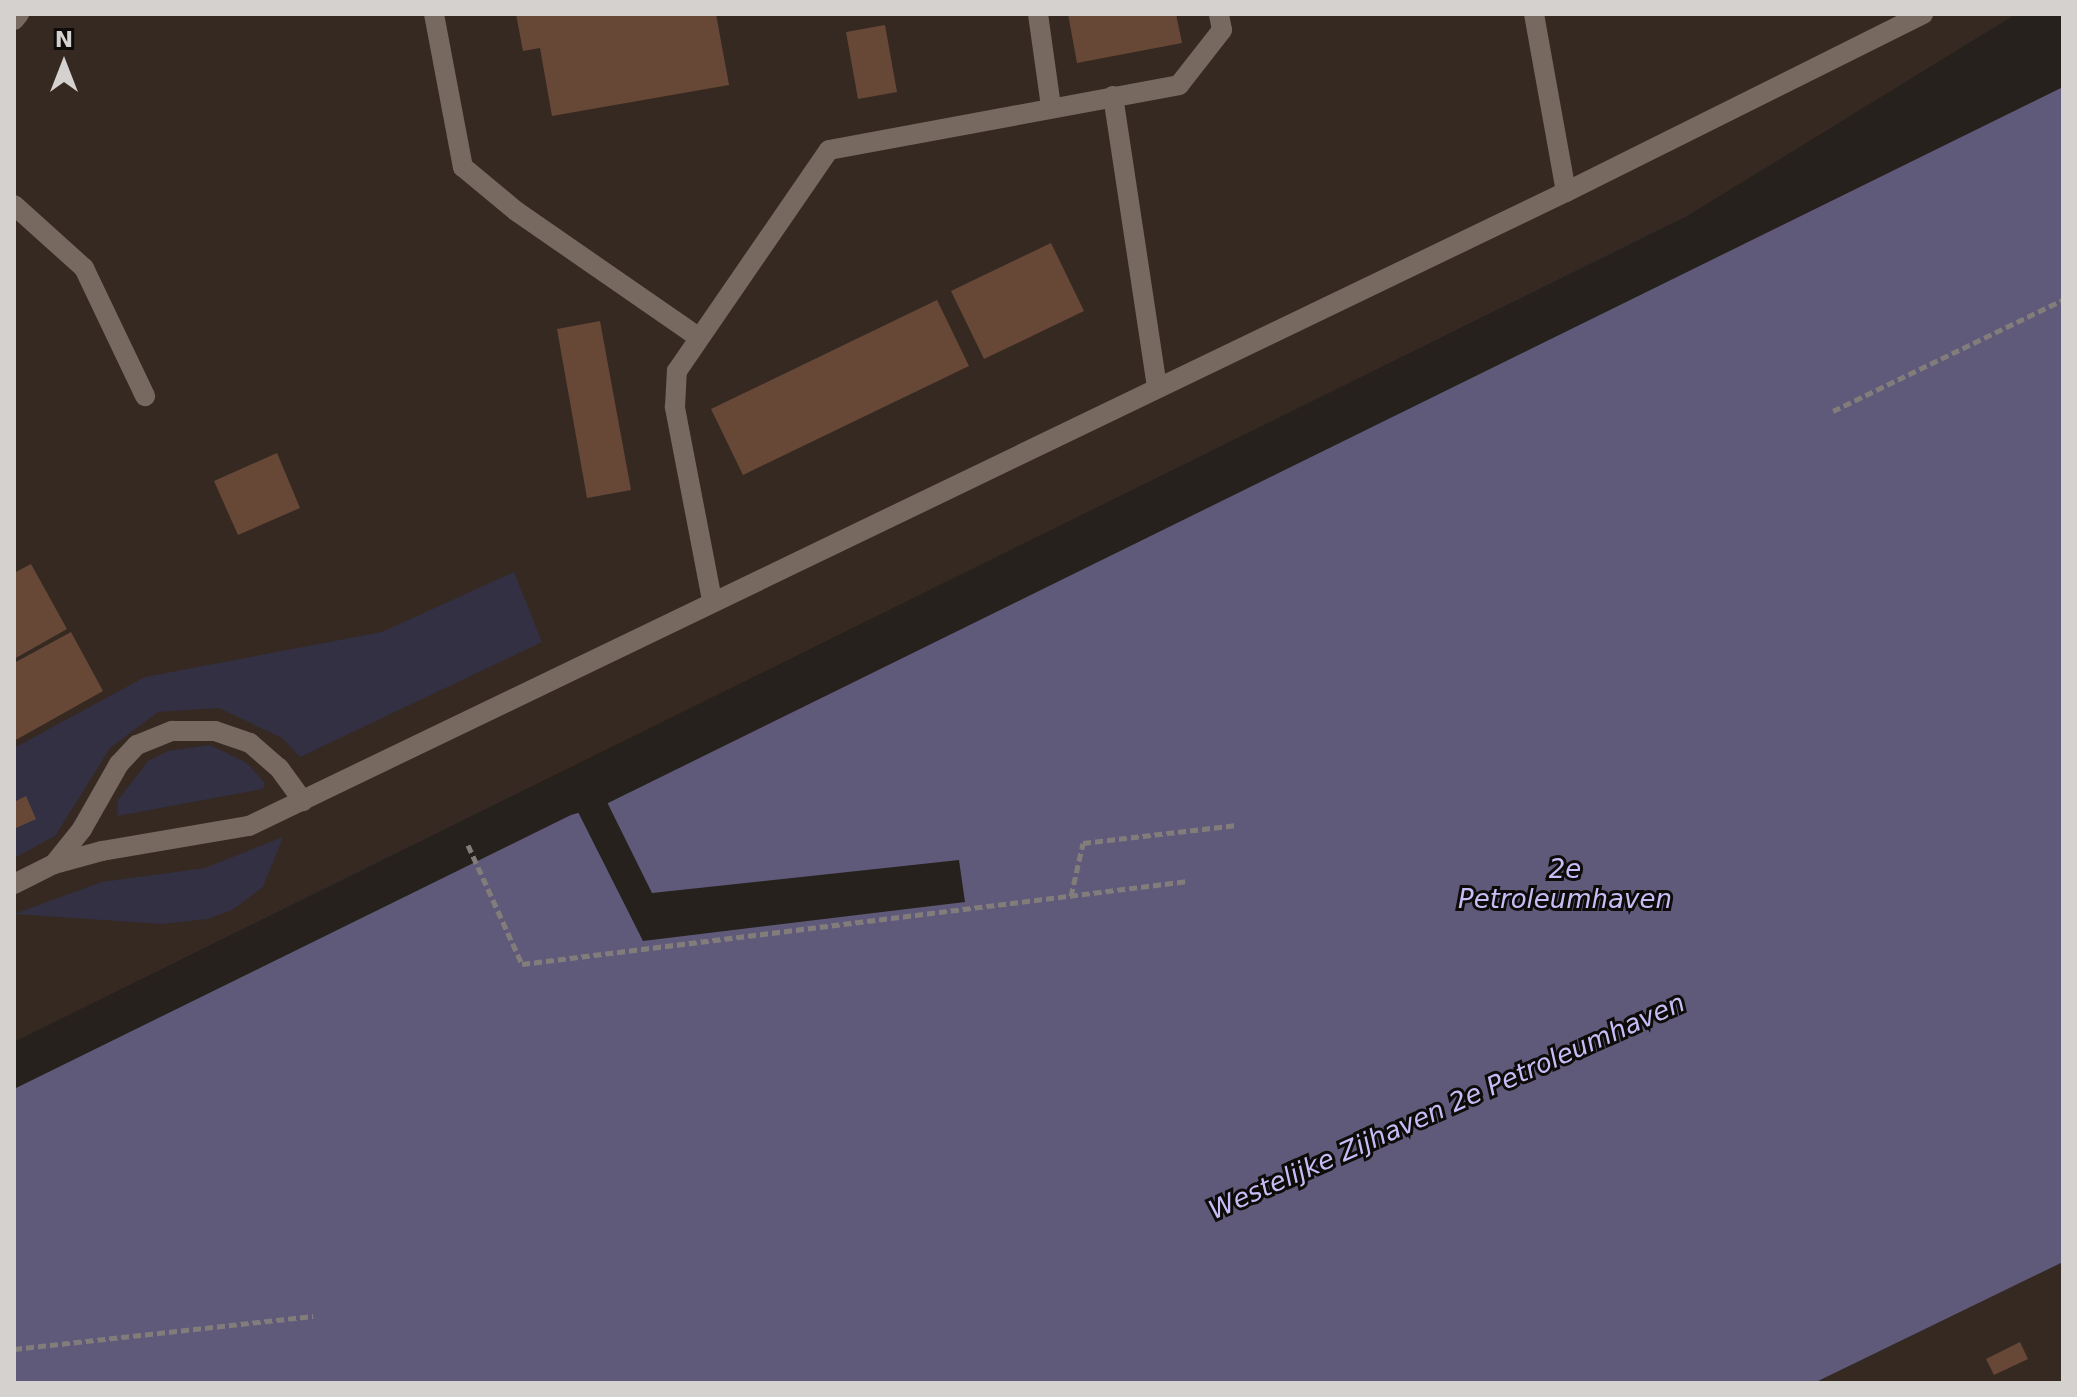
<!DOCTYPE html>
<html>
<head>
<meta charset="utf-8">
<style>
	body { margin:0 }
	#map { position:relative; width:2077px; height:1397px; overflow:hidden; background:#27211d; font-family:"DejaVu Sans",sans-serif }
	div>[style] { position:absolute }
	.built>* { inset:0; background:#352922 }
	.green>* { inset:0; background:#323042 }
	.water>* { inset:0; background:#5f5a7a }
	.pier>* { inset:0; background:#27211d }
	.building>* { inset:0; background:#674836 }
	.path>* { height:5px; margin-top:-2.5px; transform-origin:0; background:repeating-linear-gradient(90deg,#827d7a 0 8px,transparent 0 12px) }
	.minor>* { height:20px; margin:-10px; padding:0 10px; transform-origin:10px; border-radius:10px; background:#776860 }
	span { translate:-50% -50%; white-space:nowrap; text-align:center; line-height:1.15; -webkit-text-stroke:6px #0e0b09; paint-order:stroke }
	.water-label { font-size:26px; color:#c5bdf6; font-style:italic }
	.frame { position:absolute; inset:0; border:16px solid #d5d1cf; pointer-events:none }
	.north { position:absolute; left:24px; top:24px; width:80px; height:80px; -webkit-text-stroke:6px #0e0b09; paint-order:stroke; rotate:0deg; font-size:22px; font-weight:700; line-height:32px; text-align:center; color:#d5d1cf }
	.north::after { content:''; display:block; margin:auto; width:28px; height:36px; background:#d5d1cf; clip-path:polygon(50% 0,100% 100%,50% 72%,0 100%) }
</style>
</head>
<body>
<div id="map">
	<div class="built">
		<div style="clip-path:polygon(14px 14px,2016px 14px,1687px 216px,14px 1042px)"></div>
		<div style="clip-path:polygon(2063px 1262px,2063px 1383px,1814px 1383px,2023px 1281px)"></div>
	</div>
	<div class="green">
		<div style="clip-path:polygon(514px 572px,542px 642px,300px 757px,282px 738px,219px 708px,158px 712px,110px 748px,55px 836px,14px 858px,14px 748px,145px 677px,382px 632px)"></div>
		<div style="clip-path:polygon(210px 745px,247px 763px,265px 783px,263px 789px,117px 816px,118px 800px,148px 761px,168px 751px)"></div>
		<div style="clip-path:polygon(283px 837px,263px 887px,232px 910px,208px 919px,162px 924px,14px 914px,102px 882px,205px 868px)"></div>
	</div>
	<div class="water">
		<div style="clip-path:polygon(2063px 87px,2063px 1262px,1814px 1383px,14px 1383px,14px 1089px,571px 815px,602px 806px)"></div>
	</div>
	<div class="pier">
		<div style="clip-path:polygon(606px 800px,652px 893px,959px 860px,965px 902px,643px 941px,577px 810px)"></div>
	</div>
	<div class="building">
		<div style="clip-path:polygon(516px 14px,716px 14px,729px 85px,552px 116px,540px 48px,523px 51px)"></div>
		<div style="clip-path:polygon(1068px 14px,1176px 14px,1182px 43px,1077px 63px)"></div>
		<div style="clip-path:polygon(885px 25px,897px 92px,858px 99px,846px 32px)"></div>
		<div style="clip-path:polygon(1051px 243px,1084px 311px,984px 359px,951px 291px)"></div>
		<div style="clip-path:polygon(937px 300px,969px 366px,743px 475px,711px 409px)"></div>
		<div style="clip-path:polygon(600px 321px,631px 490px,587px 498px,557px 329px)"></div>
		<div style="clip-path:polygon(277px 453px,300px 508px,238px 535px,214px 481px)"></div>
		<div style="clip-path:polygon(31px 564px,67px 629px,14px 659px,14px 573px)"></div>
		<div style="clip-path:polygon(71px 632px,103px 691px,14px 741px,14px 663px)"></div>
		<div style="clip-path:polygon(26px 796px,36px 819px,14px 829px,14px 802px)"></div>
		<div style="clip-path:polygon(2020px 1342px,2028px 1359px,1994px 1375px,1986px 1359px)"></div>
	</div>
	<div class="path">
		<div style="left:1833px;top:411px;width:255px;rotate:-25.8deg"></div>
		<div style="left:468px;top:845px;width:131px;rotate:65.6deg"></div>
		<div style="left:522px;top:964px;width:671px;rotate:-7.1deg"></div>
		<div style="left:1071px;top:896px;width:54px;rotate:-77.2deg"></div>
		<div style="left:1083px;top:843px;width:155px;rotate:-6.7deg"></div>
		<div style="left:14px;top:1349px;width:301px;rotate:-6.3deg"></div>
	</div>
	<div class="minor">
		<div style="left:434px;top:14px;width:156px;rotate:79.3deg"></div>
		<div style="left:463px;top:167px;width:69px;rotate:39.7deg"></div>
		<div style="left:516px;top:211px;width:221px;rotate:34.7deg"></div>
		<div style="left:1038px;top:14px;width:94px;rotate:82deg"></div>
		<div style="left:1534px;top:14px;width:181px;rotate:79.8deg"></div>
		<div style="left:14px;top:20px;width:8px;rotate:-50deg"></div>
		<div style="left:1113px;top:96px;width:294px;rotate:81.4deg"></div>
		<div style="left:14px;top:205px;width:94px;rotate:42deg"></div>
		<div style="left:84px;top:268px;width:142px;rotate:64.5deg"></div>
		<div style="left:712px;top:600px;width:197px;rotate:-100.9deg"></div>
		<div style="left:675px;top:407px;width:36px;rotate:-87deg"></div>
		<div style="left:677px;top:371px;width:268px;rotate:-55.5deg"></div>
		<div style="left:829px;top:150px;width:356px;rotate:-10.5deg"></div>
		<div style="left:1179px;top:85px;width:70px;rotate:-52deg"></div>
		<div style="left:1222px;top:30px;width:16px;rotate:-101deg"></div>
		<div style="left:54px;top:864px;width:45px;rotate:-51.3deg"></div>
		<div style="left:82px;top:829px;width:75px;rotate:-60.4deg"></div>
		<div style="left:119px;top:764px;width:26px;rotate:-47deg"></div>
		<div style="left:137px;top:745px;width:38px;rotate:-22deg"></div>
		<div style="left:172px;top:731px;width:43px"></div>
		<div style="left:215px;top:731px;width:37px;rotate:19deg"></div>
		<div style="left:250px;top:743px;width:38px;rotate:41deg"></div>
		<div style="left:279px;top:768px;width:41px;rotate:54deg"></div>
		<div style="left:14px;top:884px;width:45px;rotate:-26.6deg"></div>
		<div style="left:54px;top:864px;width:50px;rotate:-15.2deg"></div>
		<div style="left:102px;top:851px;width:149px;rotate:-9.7deg"></div>
		<div style="left:249px;top:826px;width:1462px;rotate:-25.71deg"></div>
		<div style="left:1566px;top:192px;width:399px;rotate:-26.5deg"></div>
	</div>
	<div class="water-label">
		<span style="left:1565px;top:885px">2e<br>Petroleumhaven</span>
		<span style="left:1447px;top:1107px;rotate:-24deg">Westelijke Zijhaven 2e Petroleumhaven</span>
	</div>
	<div class="frame"></div>
	<div class="north">N</div>
</div>
</body>
</html>
